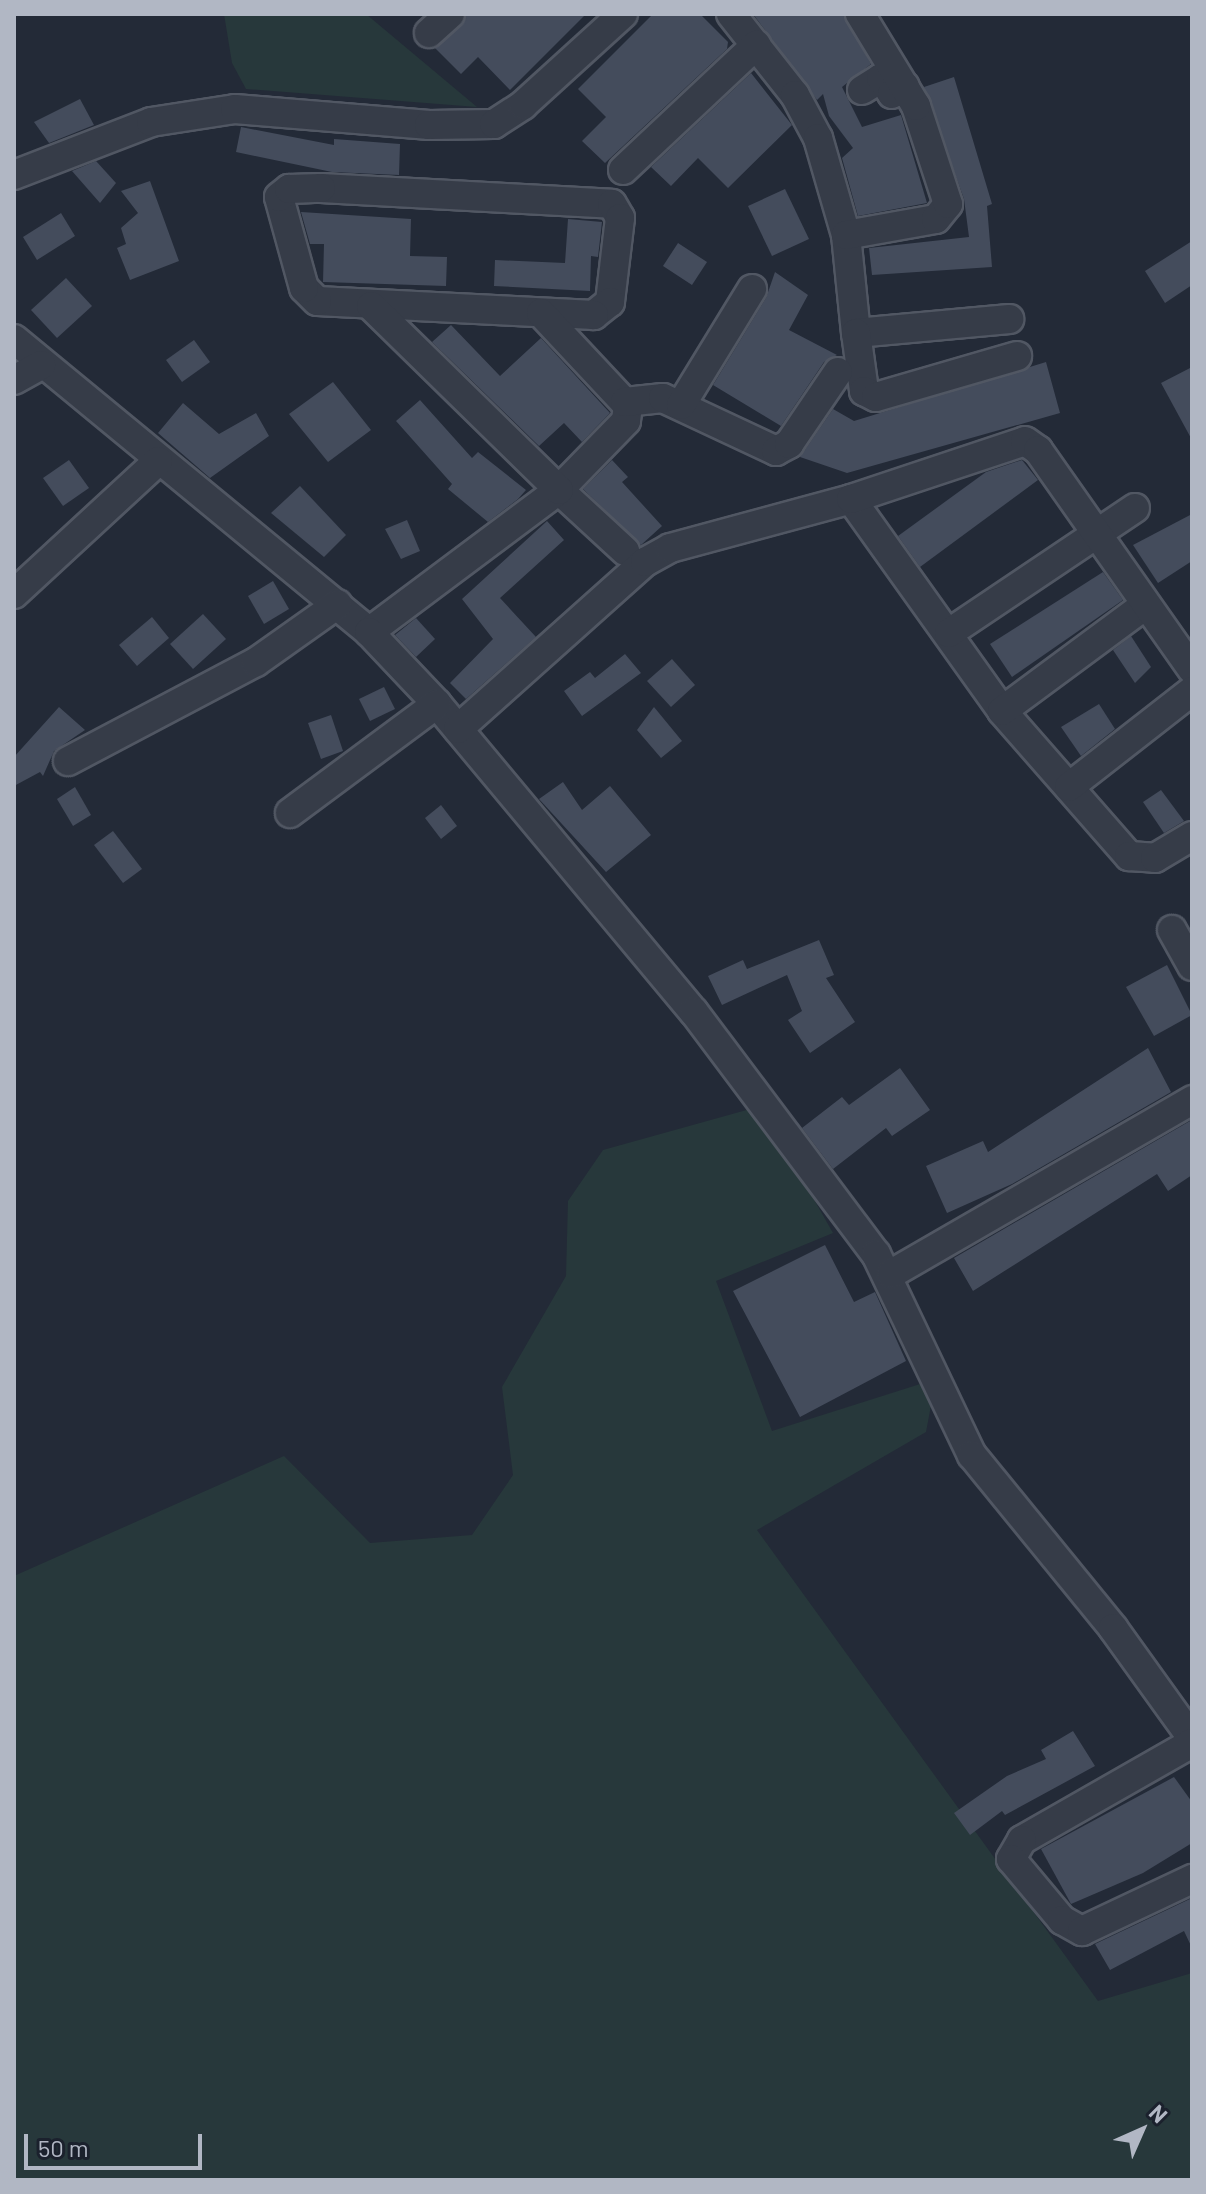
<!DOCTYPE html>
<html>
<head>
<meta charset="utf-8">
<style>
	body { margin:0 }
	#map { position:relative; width:1206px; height:2194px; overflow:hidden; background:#232a37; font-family:Barlow,sans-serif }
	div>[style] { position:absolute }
	.green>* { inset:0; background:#27383b }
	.building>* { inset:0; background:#444c5c }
	.roads { filter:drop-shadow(2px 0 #515763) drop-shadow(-2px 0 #515763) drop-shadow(0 2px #515763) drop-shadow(0 -2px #515763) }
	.minor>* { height:28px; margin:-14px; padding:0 14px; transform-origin:14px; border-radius:14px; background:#363c48 }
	span { translate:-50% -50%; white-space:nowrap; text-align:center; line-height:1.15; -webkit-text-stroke:6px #1b212d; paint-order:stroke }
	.frame { position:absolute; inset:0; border:16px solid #b1b7c4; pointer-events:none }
	.north { position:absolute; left:1102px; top:2090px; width:80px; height:80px; -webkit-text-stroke:6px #1b212d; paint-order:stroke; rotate:45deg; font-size:22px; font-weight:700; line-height:32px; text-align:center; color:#b1b7c4 }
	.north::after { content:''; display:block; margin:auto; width:28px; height:36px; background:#b1b7c4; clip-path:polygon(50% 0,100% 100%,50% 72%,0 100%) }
	.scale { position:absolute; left:24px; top:2134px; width:178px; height:36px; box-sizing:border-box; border:4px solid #b1b7c4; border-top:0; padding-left:10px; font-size:24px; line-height:28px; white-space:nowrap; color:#b1b7c4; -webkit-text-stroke:6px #1b212d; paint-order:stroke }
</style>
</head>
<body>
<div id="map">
	<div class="green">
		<div style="clip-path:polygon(224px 14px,366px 14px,477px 107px,246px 89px,232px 63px)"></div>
		<div style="clip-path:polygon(761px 1106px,833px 1233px,716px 1281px,772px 1431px,936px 1379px,926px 1432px,757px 1530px,1098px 2001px,1192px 1973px,1192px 2180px,14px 2180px,14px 1576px,284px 1456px,370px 1543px,472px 1535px,513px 1475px,502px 1387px,566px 1276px,568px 1201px,603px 1150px)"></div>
	</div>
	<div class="building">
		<div style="clip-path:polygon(467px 14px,586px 14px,510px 90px,478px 57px,461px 74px,435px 48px)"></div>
		<div style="clip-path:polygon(653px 14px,700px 14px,728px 42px,727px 49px,605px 163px,582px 141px,606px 117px,578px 89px)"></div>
		<div style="clip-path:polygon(753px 14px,843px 14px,871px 64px,842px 87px,862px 127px,901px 115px,927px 203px,858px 216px,842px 158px,853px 148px,829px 116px,823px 94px,817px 100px)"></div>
		<div style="clip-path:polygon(751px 73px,792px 125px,728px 188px,698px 158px,671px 186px,651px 167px)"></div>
		<div style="clip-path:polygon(954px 77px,992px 204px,987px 206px,992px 267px,872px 275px,869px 248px,969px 237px,964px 199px,924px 87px)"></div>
		<div style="clip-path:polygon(80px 99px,94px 125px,49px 143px,34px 122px)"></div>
		<div style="clip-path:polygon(241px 127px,334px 145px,334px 139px,400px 144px,399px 175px,332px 172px,236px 152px)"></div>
		<div style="clip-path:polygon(96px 161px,116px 183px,100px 203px,72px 171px)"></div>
		<div style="clip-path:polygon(150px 181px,179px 261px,130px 280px,117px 248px,126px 244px,121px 228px,138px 213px,121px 191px)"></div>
		<div style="clip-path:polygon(785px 189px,809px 239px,772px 256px,748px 206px)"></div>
		<div style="clip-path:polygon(301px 212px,411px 219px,410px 256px,447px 257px,446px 286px,323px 282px,324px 244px,310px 244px)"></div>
		<div style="clip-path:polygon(61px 213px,75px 236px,37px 260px,23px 237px)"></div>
		<div style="clip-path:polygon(568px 219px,602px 222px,598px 257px,591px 256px,590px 291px,494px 286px,495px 260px,565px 263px)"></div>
		<div style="clip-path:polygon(1192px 241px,1192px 285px,1165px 303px,1145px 271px)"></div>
		<div style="clip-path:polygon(678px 243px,707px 262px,692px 285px,663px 266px)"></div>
		<div style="clip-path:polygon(775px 272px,808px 295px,789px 330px,837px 355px,824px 362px,781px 426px,713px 385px,766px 298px)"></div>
		<div style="clip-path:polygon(66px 278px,92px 306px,57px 338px,31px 310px)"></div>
		<div style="clip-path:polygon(451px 325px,500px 376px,541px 338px,610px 413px,582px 442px,564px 423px,539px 446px,432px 342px)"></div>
		<div style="clip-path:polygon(194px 340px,210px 362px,182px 382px,166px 360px)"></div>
		<div style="clip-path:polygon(1046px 362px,1060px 413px,847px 473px,800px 457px,833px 409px,854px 421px)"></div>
		<div style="clip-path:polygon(1192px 367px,1192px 440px,1161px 383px)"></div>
		<div style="clip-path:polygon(333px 382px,371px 430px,328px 462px,289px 414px)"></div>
		<div style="clip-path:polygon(420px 400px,472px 458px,478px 452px,526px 490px,518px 499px,488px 522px,448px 489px,452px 484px,396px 421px)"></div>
		<div style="clip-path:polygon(183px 403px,219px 434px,256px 413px,269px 436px,210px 478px,158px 433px)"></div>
		<div style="clip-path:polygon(69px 460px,89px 488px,63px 506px,43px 478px)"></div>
		<div style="clip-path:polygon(612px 460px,628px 477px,622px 482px,662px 526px,641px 545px,583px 489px)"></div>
		<div style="clip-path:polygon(1022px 460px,1038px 480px,920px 567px,898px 536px,986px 472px)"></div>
		<div style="clip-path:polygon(300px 486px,346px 535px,324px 557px,271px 513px)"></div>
		<div style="clip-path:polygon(1192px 514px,1192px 561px,1158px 583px,1133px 545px)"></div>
		<div style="clip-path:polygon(407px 520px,420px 551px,401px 559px,385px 529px)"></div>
		<div style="clip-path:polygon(547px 521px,564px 540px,500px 598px,536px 637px,466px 699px,450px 683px,493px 639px,462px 599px)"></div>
		<div style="clip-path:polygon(1103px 572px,1123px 600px,1012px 677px,990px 644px)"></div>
		<div style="clip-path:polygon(273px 581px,289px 609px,264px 624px,248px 596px)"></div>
		<div style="clip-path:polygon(203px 614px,226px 639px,193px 669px,170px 644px)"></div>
		<div style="clip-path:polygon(152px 617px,169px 638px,137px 666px,119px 645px)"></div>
		<div style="clip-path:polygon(416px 618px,435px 639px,416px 657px,395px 635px)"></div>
		<div style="clip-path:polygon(1131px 636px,1151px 667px,1135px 683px,1113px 650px)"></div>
		<div style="clip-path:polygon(625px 654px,641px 673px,582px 716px,564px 691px,590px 672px,595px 678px)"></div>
		<div style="clip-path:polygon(672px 659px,695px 685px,671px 707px,647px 681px)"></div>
		<div style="clip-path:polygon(384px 687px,395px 709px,370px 721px,359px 699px)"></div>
		<div style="clip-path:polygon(1099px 704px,1115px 729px,1081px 756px,1061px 727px)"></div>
		<div style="clip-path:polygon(59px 707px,85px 730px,54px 751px,43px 776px,40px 772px,14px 786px,14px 757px)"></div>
		<div style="clip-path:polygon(654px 707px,682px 741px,661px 758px,637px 730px)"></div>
		<div style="clip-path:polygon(331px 715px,343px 751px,321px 759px,308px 723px)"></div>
		<div style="clip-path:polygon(563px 782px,582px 810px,610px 786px,651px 835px,606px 872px,539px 799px)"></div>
		<div style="clip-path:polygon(75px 787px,91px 815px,73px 826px,57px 799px)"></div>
		<div style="clip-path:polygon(1161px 790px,1184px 821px,1164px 833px,1143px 802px)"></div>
		<div style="clip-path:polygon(441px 805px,457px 826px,441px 839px,425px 818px)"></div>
		<div style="clip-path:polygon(113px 831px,142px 869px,123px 883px,94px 845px)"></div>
		<div style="clip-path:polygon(819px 940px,834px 975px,826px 978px,855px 1022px,810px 1053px,788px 1020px,802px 1011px,787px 975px,722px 1005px,708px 976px,743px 960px,747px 969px)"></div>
		<div style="clip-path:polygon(1167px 965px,1192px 1015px,1154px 1036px,1126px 987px)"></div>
		<div style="clip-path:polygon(1148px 1048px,1171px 1092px,1012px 1184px,947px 1213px,926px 1166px,983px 1141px,988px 1152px)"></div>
		<div style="clip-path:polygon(900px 1068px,930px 1110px,892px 1136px,886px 1128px,833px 1169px,802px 1128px,842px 1097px,849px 1105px)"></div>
		<div style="clip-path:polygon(1190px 1121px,1192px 1175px,1168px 1191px,1157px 1174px,973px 1291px,954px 1258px)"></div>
		<div style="clip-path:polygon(825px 1245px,854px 1302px,875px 1292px,906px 1361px,800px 1417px,733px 1291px)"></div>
		<div style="clip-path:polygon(1073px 1731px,1095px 1766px,1005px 1815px,1002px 1811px,970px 1835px,954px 1813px,1007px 1776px,1046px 1759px,1041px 1750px)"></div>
		<div style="clip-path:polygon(1174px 1777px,1192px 1802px,1192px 1843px,1143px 1873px,1071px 1904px,1041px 1849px)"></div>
		<div style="clip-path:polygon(1192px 1898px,1192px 1948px,1184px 1931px,1110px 1970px,1095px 1944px)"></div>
	</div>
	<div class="roads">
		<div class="minor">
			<div style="left:731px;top:14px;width:103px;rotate:51.7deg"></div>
			<div style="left:795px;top:95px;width:49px;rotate:61.9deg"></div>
			<div style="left:818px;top:138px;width:101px;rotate:73.9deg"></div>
			<div style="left:846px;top:235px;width:99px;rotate:84.2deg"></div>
			<div style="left:856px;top:333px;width:154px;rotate:-5.2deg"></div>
			<div style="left:429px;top:33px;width:28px;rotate:-42deg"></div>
			<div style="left:862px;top:90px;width:22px;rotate:-32deg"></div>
			<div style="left:881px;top:78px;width:19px;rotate:55deg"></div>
			<div style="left:892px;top:94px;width:15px;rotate:-32deg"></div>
			<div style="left:623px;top:170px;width:183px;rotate:-43.2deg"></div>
			<div style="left:14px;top:175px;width:147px;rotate:-21.1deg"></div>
			<div style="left:151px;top:122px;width:85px;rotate:-8.8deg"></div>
			<div style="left:235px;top:109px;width:195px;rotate:4.7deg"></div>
			<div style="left:429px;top:125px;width:65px;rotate:-0.9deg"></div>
			<div style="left:494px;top:124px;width:35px;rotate:-33deg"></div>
			<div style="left:523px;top:105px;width:135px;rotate:-42.3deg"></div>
			<div style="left:321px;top:188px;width:291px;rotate:3.1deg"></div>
			<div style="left:612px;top:204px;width:16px;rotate:60deg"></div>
			<div style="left:620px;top:218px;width:85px;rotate:96.8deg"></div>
			<div style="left:610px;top:302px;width:21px;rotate:141deg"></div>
			<div style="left:594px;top:315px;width:277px;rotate:-177.1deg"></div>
			<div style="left:317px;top:301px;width:18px;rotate:-135deg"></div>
			<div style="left:304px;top:288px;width:94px;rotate:-105.4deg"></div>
			<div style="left:279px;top:197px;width:13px;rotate:-39deg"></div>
			<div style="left:289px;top:189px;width:32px;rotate:-2deg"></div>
			<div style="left:846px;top:235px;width:91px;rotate:-10.1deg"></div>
			<div style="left:936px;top:219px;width:19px;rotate:-51deg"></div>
			<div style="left:948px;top:204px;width:103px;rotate:-108.1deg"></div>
			<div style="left:916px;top:106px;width:108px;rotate:-121.3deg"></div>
			<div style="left:541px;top:313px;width:127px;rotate:46.9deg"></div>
			<div style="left:628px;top:406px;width:15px;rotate:98deg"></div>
			<div style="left:626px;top:421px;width:96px;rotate:134.2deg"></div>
			<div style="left:559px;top:490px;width:90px;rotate:42.7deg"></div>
			<div style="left:856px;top:333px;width:59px;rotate:82.1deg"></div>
			<div style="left:864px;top:391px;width:13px;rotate:27deg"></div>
			<div style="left:876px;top:397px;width:147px;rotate:-16.2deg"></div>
			<div style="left:14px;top:339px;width:460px;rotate:39.5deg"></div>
			<div style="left:369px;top:632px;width:237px;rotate:-36.8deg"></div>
			<div style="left:559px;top:490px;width:263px;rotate:-135.6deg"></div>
			<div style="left:14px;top:380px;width:31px;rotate:-29deg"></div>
			<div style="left:625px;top:402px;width:38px;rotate:-6deg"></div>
			<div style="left:663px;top:398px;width:125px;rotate:25.1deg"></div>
			<div style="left:776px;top:451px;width:15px;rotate:-28deg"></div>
			<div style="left:789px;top:444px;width:87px;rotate:-55.8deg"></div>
			<div style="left:681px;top:405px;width:136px;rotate:-58.5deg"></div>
			<div style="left:851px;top:499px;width:260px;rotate:54.5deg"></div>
			<div style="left:1002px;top:711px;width:193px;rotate:48.8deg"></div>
			<div style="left:1129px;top:856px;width:26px;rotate:4deg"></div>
			<div style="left:1155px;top:858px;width:43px;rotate:-30.7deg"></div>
			<div style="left:14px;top:594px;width:196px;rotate:-42.7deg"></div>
			<div style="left:369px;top:632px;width:99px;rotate:46.6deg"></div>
			<div style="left:437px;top:704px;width:401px;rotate:50.2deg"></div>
			<div style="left:694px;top:1012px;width:303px;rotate:53.1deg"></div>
			<div style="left:876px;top:1254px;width:223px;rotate:64.5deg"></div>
			<div style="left:972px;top:1455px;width:223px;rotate:50.8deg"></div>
			<div style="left:1113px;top:1628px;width:135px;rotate:54.3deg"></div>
			<div style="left:949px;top:633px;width:224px;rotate:-33.9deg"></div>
			<div style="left:1002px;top:711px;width:178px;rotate:-36.5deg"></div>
			<div style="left:458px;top:729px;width:251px;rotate:-41.8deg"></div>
			<div style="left:645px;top:562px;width:29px;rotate:-29deg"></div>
			<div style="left:670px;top:548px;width:188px;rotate:-15.1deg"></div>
			<div style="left:851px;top:499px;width:183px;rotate:-18.4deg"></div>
			<div style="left:1025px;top:441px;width:16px;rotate:35deg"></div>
			<div style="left:1038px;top:450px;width:268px;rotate:54.9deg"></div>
			<div style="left:68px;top:761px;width:212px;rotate:-27.8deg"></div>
			<div style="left:256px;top:662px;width:100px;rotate:-35.3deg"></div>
			<div style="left:1069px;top:787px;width:156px;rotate:-38deg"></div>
			<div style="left:290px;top:813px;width:183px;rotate:-36.6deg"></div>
			<div style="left:1172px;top:930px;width:41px;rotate:60.9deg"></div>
			<div style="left:891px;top:1274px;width:348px;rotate:-30deg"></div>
			<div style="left:1192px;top:1743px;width:196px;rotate:150.3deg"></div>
			<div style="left:1022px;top:1840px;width:22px;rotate:120deg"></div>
			<div style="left:1011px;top:1859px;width:80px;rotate:50.1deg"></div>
			<div style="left:1062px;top:1920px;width:23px;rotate:29deg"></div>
			<div style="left:1082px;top:1931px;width:122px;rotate:-25.3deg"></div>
		</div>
	</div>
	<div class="frame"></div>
	<div class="north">N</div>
	<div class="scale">50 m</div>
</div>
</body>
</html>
